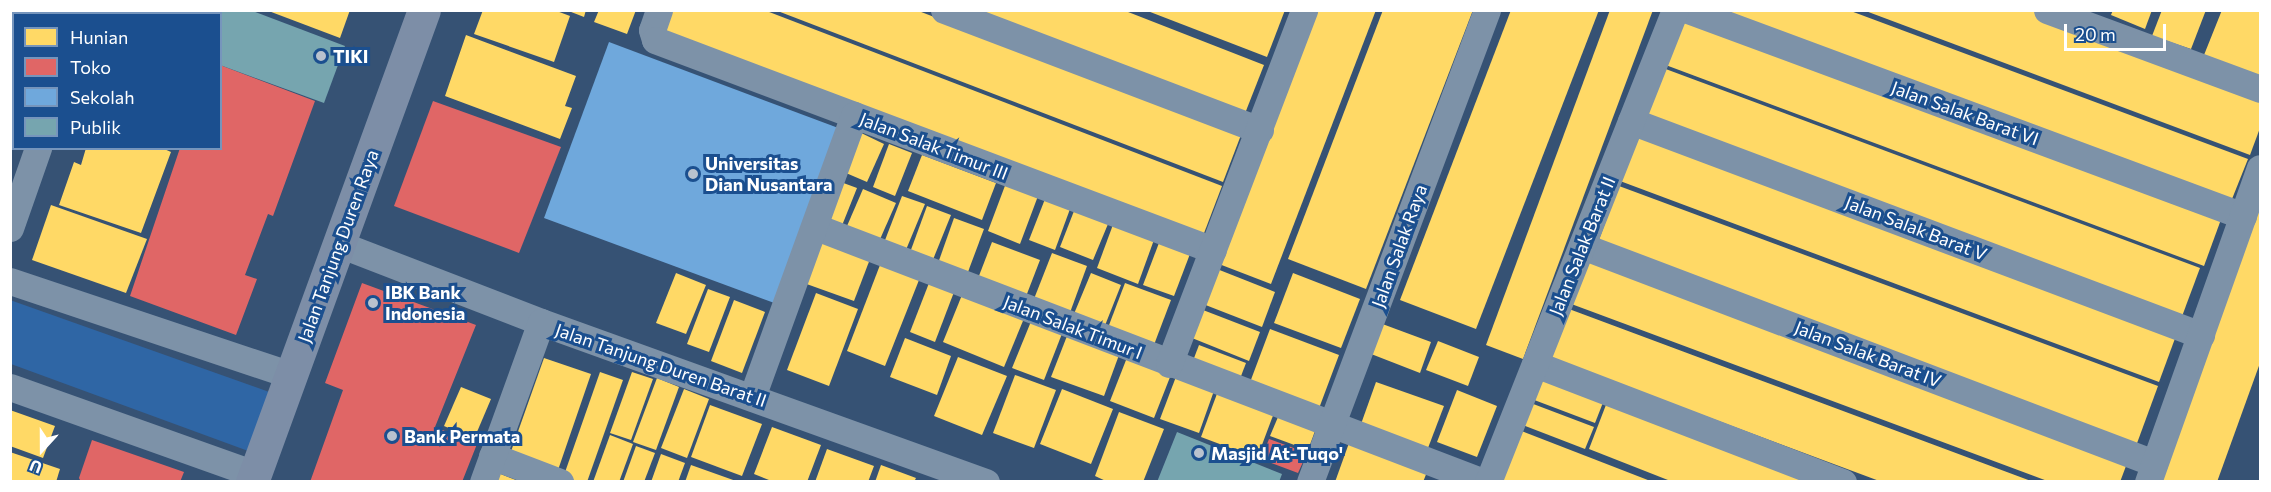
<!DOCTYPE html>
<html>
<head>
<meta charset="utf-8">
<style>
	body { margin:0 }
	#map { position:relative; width:2271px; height:492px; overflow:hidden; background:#365274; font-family:Commissioner,sans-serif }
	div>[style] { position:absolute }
	.green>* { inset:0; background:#2f66a5 }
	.homes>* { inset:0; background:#ffd966 }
	.shops>* { inset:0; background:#e06666 }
	.schools>* { inset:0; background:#6fa8dc }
	.public>* { inset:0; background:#76a5af }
	.street>* { height:27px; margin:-13.5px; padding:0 13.5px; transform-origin:13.5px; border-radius:13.5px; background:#7d92a8 }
	.primary>* { height:33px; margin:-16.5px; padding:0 16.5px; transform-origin:16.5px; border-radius:16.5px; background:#7d8ea7 }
	.dots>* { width:16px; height:16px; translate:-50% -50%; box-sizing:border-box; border:3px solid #1b4f8f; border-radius:50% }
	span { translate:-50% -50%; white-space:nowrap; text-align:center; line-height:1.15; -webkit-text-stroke:6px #1b4f8f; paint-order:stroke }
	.poi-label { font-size:18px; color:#fff; font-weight:700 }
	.left { translate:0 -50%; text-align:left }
	.street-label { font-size:18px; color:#fff }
	.frame { position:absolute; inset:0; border:12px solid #fff; pointer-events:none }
	.legend { position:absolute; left:12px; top:12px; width:210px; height:138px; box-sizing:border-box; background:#1b4f8f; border:2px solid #7695bc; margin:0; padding:8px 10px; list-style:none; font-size:18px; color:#fff }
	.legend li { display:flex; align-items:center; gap:12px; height:30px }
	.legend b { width:30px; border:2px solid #7695bc }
	.north { position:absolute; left:12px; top:420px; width:60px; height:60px; -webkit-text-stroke:4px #1b4f8f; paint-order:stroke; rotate:201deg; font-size:16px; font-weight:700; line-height:24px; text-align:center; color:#fff }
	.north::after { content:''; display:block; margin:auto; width:21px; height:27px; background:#fff; clip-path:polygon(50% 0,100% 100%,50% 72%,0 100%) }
	.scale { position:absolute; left:2064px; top:24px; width:102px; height:27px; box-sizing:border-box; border:3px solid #fff; border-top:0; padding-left:8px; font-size:18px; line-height:21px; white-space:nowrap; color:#fff; -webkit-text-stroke:4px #1b4f8f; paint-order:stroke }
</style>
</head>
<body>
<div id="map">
	<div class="green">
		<div style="clip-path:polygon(10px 300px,272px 393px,251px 452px,11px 364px)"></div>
	</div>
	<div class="homes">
		<div style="clip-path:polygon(10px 10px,43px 11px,14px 14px,14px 57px)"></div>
		<div style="clip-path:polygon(154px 10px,205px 10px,204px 14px)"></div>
		<div style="clip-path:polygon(266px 10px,350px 10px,340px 38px)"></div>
		<div style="clip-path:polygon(483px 10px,554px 10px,570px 16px,554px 62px,474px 34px)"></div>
		<div style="clip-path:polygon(566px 10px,586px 10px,584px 17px)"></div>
		<div style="clip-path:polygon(599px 10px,636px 10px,627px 34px,594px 22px)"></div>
		<div style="clip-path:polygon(661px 10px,764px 10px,1222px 186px,1201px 241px,654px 31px)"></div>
		<div style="clip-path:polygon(775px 10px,916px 10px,1241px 135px,1223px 182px)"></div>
		<div style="clip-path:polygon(970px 10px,1123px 10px,1264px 65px,1244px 116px)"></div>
		<div style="clip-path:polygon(1145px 10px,1285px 10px,1267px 57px)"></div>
		<div style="clip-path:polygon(1317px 10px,1376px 10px,1271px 284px,1219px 264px)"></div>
		<div style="clip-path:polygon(1383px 10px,1473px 10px,1366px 289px,1288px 259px)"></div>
		<div style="clip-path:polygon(1511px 10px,1599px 10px,1476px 329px,1400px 300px)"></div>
		<div style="clip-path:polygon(1610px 10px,1653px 10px,1523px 359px,1486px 345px)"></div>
		<div style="clip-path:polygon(1712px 10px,1848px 10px,2248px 159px,2230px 204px)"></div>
		<div style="clip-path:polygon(1863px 10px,2035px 10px,2260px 95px,2260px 128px,2250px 155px)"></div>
		<div style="clip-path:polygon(2113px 10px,2152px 10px,2145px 29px,2111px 15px)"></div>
		<div style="clip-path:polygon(2162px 10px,2206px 10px,2191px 49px,2152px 36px)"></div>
		<div style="clip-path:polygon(2222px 10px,2260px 10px,2260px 78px,2204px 55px)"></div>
		<div style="clip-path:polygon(1681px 13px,2223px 214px,2204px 266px,1663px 64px)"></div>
		<div style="clip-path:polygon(466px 35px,576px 76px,565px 106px,572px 108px,560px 139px,445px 96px)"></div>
		<div style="clip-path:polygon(1663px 68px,2200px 268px,2181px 319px,1644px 120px)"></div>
		<div style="clip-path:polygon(10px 91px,14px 92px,11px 133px)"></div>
		<div style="clip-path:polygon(857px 131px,884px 144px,867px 182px,839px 170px)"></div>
		<div style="clip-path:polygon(1638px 132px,2177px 333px,2159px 382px,1620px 181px)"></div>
		<div style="clip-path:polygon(889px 144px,912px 153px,895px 196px,873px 187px)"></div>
		<div style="clip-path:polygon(86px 148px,162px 148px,171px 152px,141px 233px,59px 205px,74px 162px,81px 165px)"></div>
		<div style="clip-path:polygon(922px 155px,996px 183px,982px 220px,908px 191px)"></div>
		<div style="clip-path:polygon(838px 181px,857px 188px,839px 233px,821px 225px)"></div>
		<div style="clip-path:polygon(1006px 183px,1038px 196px,1020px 244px,988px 231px)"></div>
		<div style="clip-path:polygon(1619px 186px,2158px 386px,2136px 446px,1597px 245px)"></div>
		<div style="clip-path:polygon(863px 189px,896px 203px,877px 246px,844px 233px)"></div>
		<div style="clip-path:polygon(2260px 195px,2260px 363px,2217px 482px,2158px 482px)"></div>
		<div style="clip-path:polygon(902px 196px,925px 204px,903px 257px,882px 248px)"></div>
		<div style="clip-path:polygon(1045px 199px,1070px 209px,1055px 250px,1029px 240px)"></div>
		<div style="clip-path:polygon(51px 205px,147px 239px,126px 293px,32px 260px)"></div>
		<div style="clip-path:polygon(927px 206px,951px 215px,930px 267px,908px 258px)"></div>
		<div style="clip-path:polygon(1074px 211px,1108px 224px,1093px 260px,1060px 247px)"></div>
		<div style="clip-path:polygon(954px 218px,984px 229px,965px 280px,936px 269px)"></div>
		<div style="clip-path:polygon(1114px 222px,1155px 237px,1138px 284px,1097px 268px)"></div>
		<div style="clip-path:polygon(1162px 235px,1193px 246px,1174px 296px,1143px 285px)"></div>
		<div style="clip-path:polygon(816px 240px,870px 259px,854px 301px,801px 282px)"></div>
		<div style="clip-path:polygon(992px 242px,1040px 260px,1025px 299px,977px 281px)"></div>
		<div style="clip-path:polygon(1052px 253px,1087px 266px,1068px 318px,1032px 304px)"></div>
		<div style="clip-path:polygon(1584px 256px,2129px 458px,2120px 482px,2050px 482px,1566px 302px)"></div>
		<div style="clip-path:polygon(880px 265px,919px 280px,885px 366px,847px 351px)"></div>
		<div style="clip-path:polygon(1217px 269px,1275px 292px,1262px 327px,1203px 304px)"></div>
		<div style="clip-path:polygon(676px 273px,706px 285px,686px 334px,656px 323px)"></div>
		<div style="clip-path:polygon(1091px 273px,1121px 285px,1102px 333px,1071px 321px)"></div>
		<div style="clip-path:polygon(1293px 273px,1360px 299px,1341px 348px,1274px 323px)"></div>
		<div style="clip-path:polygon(929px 283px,954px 292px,935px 342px,910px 332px)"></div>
		<div style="clip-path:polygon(1125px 283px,1171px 300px,1152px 350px,1106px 333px)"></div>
		<div style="clip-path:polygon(708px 289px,730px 297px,709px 352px,687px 344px)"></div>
		<div style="clip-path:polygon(964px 290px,1025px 316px,1004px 367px,943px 342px)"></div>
		<div style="clip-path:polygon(816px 293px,858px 309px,829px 386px,787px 370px)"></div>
		<div style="clip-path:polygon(734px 300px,765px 312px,742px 373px,711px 361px)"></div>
		<div style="clip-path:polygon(1569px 309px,1730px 369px,2031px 481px,1882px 482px,1641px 392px,1551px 358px)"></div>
		<div style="clip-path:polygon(1203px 310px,1260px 332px,1249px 361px,1192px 338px)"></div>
		<div style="clip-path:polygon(1032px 319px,1063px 331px,1044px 380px,1012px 368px)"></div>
		<div style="clip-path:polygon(1377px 322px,1431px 342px,1420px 373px,1366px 352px)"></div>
		<div style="clip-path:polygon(1270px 329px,1339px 355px,1318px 411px,1249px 385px)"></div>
		<div style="clip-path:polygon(1067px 336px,1119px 355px,1104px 396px,1051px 377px)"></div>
		<div style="clip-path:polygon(905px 338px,951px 356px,937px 395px,890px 377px)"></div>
		<div style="clip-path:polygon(1438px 341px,1479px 357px,1468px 386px,1426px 370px)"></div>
		<div style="clip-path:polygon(1199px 345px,1246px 363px,1238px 384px,1191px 366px)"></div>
		<div style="clip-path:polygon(1128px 355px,1172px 372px,1154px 418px,1110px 401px)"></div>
		<div style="clip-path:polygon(958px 357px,1007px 376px,982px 435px,934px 416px)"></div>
		<div style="clip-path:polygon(544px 358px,591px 374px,557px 473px,509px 457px)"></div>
		<div style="clip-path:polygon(600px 372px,623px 380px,587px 482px,573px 482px,563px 478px)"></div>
		<div style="clip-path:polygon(632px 372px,653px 379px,631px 440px,610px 433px)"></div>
		<div style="clip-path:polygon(1177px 374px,1215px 388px,1199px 433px,1160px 419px)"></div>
		<div style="clip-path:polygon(1015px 375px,1056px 390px,1034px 448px,993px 433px)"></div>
		<div style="clip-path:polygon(1538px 375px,1604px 400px,1595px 423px,1529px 398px)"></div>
		<div style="clip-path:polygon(657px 378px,679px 387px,656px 450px,633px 442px)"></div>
		<div style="clip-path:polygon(1376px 382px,1444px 406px,1428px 448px,1361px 424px)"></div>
		<div style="clip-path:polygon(461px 387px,491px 399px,474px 439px,444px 426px)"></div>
		<div style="clip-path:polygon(684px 389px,709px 399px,687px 458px,661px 448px)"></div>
		<div style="clip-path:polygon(1062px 389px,1113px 409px,1091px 464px,1040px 444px)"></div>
		<div style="clip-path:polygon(1457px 390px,1497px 406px,1477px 457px,1437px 442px)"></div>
		<div style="clip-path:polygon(1218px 391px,1274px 413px,1257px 458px,1201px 437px)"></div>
		<div style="clip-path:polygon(1609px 397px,1827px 482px,1673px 482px,1589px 449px)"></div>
		<div style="clip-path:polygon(1528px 402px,1594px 427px,1585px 449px,1520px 424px)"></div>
		<div style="clip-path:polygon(710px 405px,762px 424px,742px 476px,691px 457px)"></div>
		<div style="clip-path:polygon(10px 410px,55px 426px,43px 458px,10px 446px)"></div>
		<div style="clip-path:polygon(1119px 412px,1164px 429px,1143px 482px,1108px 482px,1095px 476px)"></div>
		<div style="clip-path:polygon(1278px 417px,1315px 431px,1308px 450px,1270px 436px)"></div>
		<div style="clip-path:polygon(772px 427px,821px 445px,807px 482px,774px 482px,754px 474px)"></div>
		<div style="clip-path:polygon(1511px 427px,1653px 482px,1499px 482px)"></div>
		<div style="clip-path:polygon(610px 435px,633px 444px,619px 482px,593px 482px)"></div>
		<div style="clip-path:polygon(1349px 443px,1427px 472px,1423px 482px,1335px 482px)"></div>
		<div style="clip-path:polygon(636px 446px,655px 453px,644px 482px,623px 482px)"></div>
		<div style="clip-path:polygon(827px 449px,874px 466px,868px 482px,815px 482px)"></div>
		<div style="clip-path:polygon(10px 452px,60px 469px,56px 482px,10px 482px)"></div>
		<div style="clip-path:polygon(661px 454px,685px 463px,678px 482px,651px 482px)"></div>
		<div style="clip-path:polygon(691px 465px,736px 481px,736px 482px,685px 482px)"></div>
		<div style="clip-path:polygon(881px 465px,916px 478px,914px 482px,875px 482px)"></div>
		<div style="clip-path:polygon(493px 471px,521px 482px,489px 482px)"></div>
	</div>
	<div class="shops">
		<div style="clip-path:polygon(220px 65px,315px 101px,273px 216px,268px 214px,245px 275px,257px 279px,236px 335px,130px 296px,180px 148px,220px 148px)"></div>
		<div style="clip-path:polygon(433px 101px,561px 147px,519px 253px,394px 206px)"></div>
		<div style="clip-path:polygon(362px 283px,476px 325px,435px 427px,477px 444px,462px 482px,310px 482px,343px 390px,325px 383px)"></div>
		<div style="clip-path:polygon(1269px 439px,1307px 453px,1298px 473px,1261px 459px)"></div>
		<div style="clip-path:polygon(92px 440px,184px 472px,180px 482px,81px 482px,79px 478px)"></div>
	</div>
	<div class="schools">
		<div style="clip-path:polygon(609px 42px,841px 129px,777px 304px,544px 218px)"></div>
	</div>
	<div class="public">
		<div style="clip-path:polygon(221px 10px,250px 10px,345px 46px,324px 103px,220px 65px)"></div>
		<div style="clip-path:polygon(1177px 432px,1282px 474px,1279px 482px,1157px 482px)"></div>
	</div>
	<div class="street">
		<div style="left:659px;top:10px;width:21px;rotate:109deg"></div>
		<div style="left:652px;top:30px;width:10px;rotate:73deg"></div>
		<div style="left:655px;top:40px;width:596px;rotate:20.62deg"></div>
		<div style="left:944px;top:10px;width:338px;rotate:20.8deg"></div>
		<div style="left:1688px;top:10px;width:592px;rotate:20.36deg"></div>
		<div style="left:2047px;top:10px;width:227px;rotate:20.3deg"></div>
		<div style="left:86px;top:14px;width:4px;rotate:-76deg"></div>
		<div style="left:10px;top:80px;width:4px;rotate:27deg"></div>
		<div style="left:1631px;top:121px;width:609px;rotate:20.58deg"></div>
		<div style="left:816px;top:227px;width:714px;rotate:20.92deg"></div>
		<div style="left:10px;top:228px;width:85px;rotate:-70.7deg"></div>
		<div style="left:339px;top:244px;width:217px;rotate:21.1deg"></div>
		<div style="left:541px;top:322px;width:473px;rotate:19.8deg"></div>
		<div style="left:1582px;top:246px;width:612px;rotate:20.78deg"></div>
		<div style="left:10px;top:281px;width:296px;rotate:18.5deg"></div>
		<div style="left:1169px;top:364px;width:379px;rotate:-69.1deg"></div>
		<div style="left:1535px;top:364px;width:330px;rotate:21deg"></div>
		<div style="left:10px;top:387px;width:260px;rotate:19.6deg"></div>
		<div style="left:752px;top:397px;width:300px;rotate:-70.1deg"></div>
		<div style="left:492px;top:456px;width:73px;rotate:20.9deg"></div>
		<div style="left:483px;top:482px;width:170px;rotate:-70.1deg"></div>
		<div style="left:1310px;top:482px;width:504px;rotate:-69.44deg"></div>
		<div style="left:1488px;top:482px;width:508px;rotate:-68.39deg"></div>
		<div style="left:2148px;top:482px;width:333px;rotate:-70.4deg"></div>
	</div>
	<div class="primary">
		<div style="left:252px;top:482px;width:502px;rotate:-69.98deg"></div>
	</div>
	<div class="dots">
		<div style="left:321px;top:56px;background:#b9c2ce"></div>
		<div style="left:693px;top:174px;background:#b9c2ce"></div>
		<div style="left:373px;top:303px;background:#b9c2ce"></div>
		<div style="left:392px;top:436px;background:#b9c2ce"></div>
		<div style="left:1199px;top:453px;background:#b9c2ce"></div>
	</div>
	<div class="poi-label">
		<span class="left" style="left:333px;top:56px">TIKI</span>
		<span class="left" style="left:705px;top:174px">Universitas<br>Dian Nusantara</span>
		<span class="left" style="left:385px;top:303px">IBK Bank<br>Indonesia</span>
		<span class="left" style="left:404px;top:436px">Bank Permata</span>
		<span class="left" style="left:1211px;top:453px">Masjid At-Tuqo'</span>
	</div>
	<div class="street-label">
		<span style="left:1965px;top:113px;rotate:20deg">Jalan Salak Barat VI</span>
		<span style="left:934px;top:146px;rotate:21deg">Jalan Salak Timur III</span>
		<span style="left:1916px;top:228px;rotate:21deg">Jalan Salak Barat V</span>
		<span style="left:338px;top:246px;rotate:-70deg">Jalan Tanjung Duren Raya</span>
		<span style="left:1399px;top:246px;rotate:-70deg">Jalan Salak Raya</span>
		<span style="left:1582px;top:246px;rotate:-68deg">Jalan Salak Barat II</span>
		<span style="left:1073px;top:327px;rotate:21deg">Jalan Salak Timur I</span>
		<span style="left:1868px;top:354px;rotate:21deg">Jalan Salak Barat IV</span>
		<span style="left:661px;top:365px;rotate:19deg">Jalan Tanjung Duren Barat II</span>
	</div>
	<div class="frame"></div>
	<ul class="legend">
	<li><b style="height:16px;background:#ffd966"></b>Hunian</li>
	<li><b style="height:16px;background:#e06666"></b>Toko</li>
	<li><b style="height:16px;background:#6fa8dc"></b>Sekolah</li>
	<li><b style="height:16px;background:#76a5af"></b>Publik</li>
	</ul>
	<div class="north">U</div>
	<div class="scale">20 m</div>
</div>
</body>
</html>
